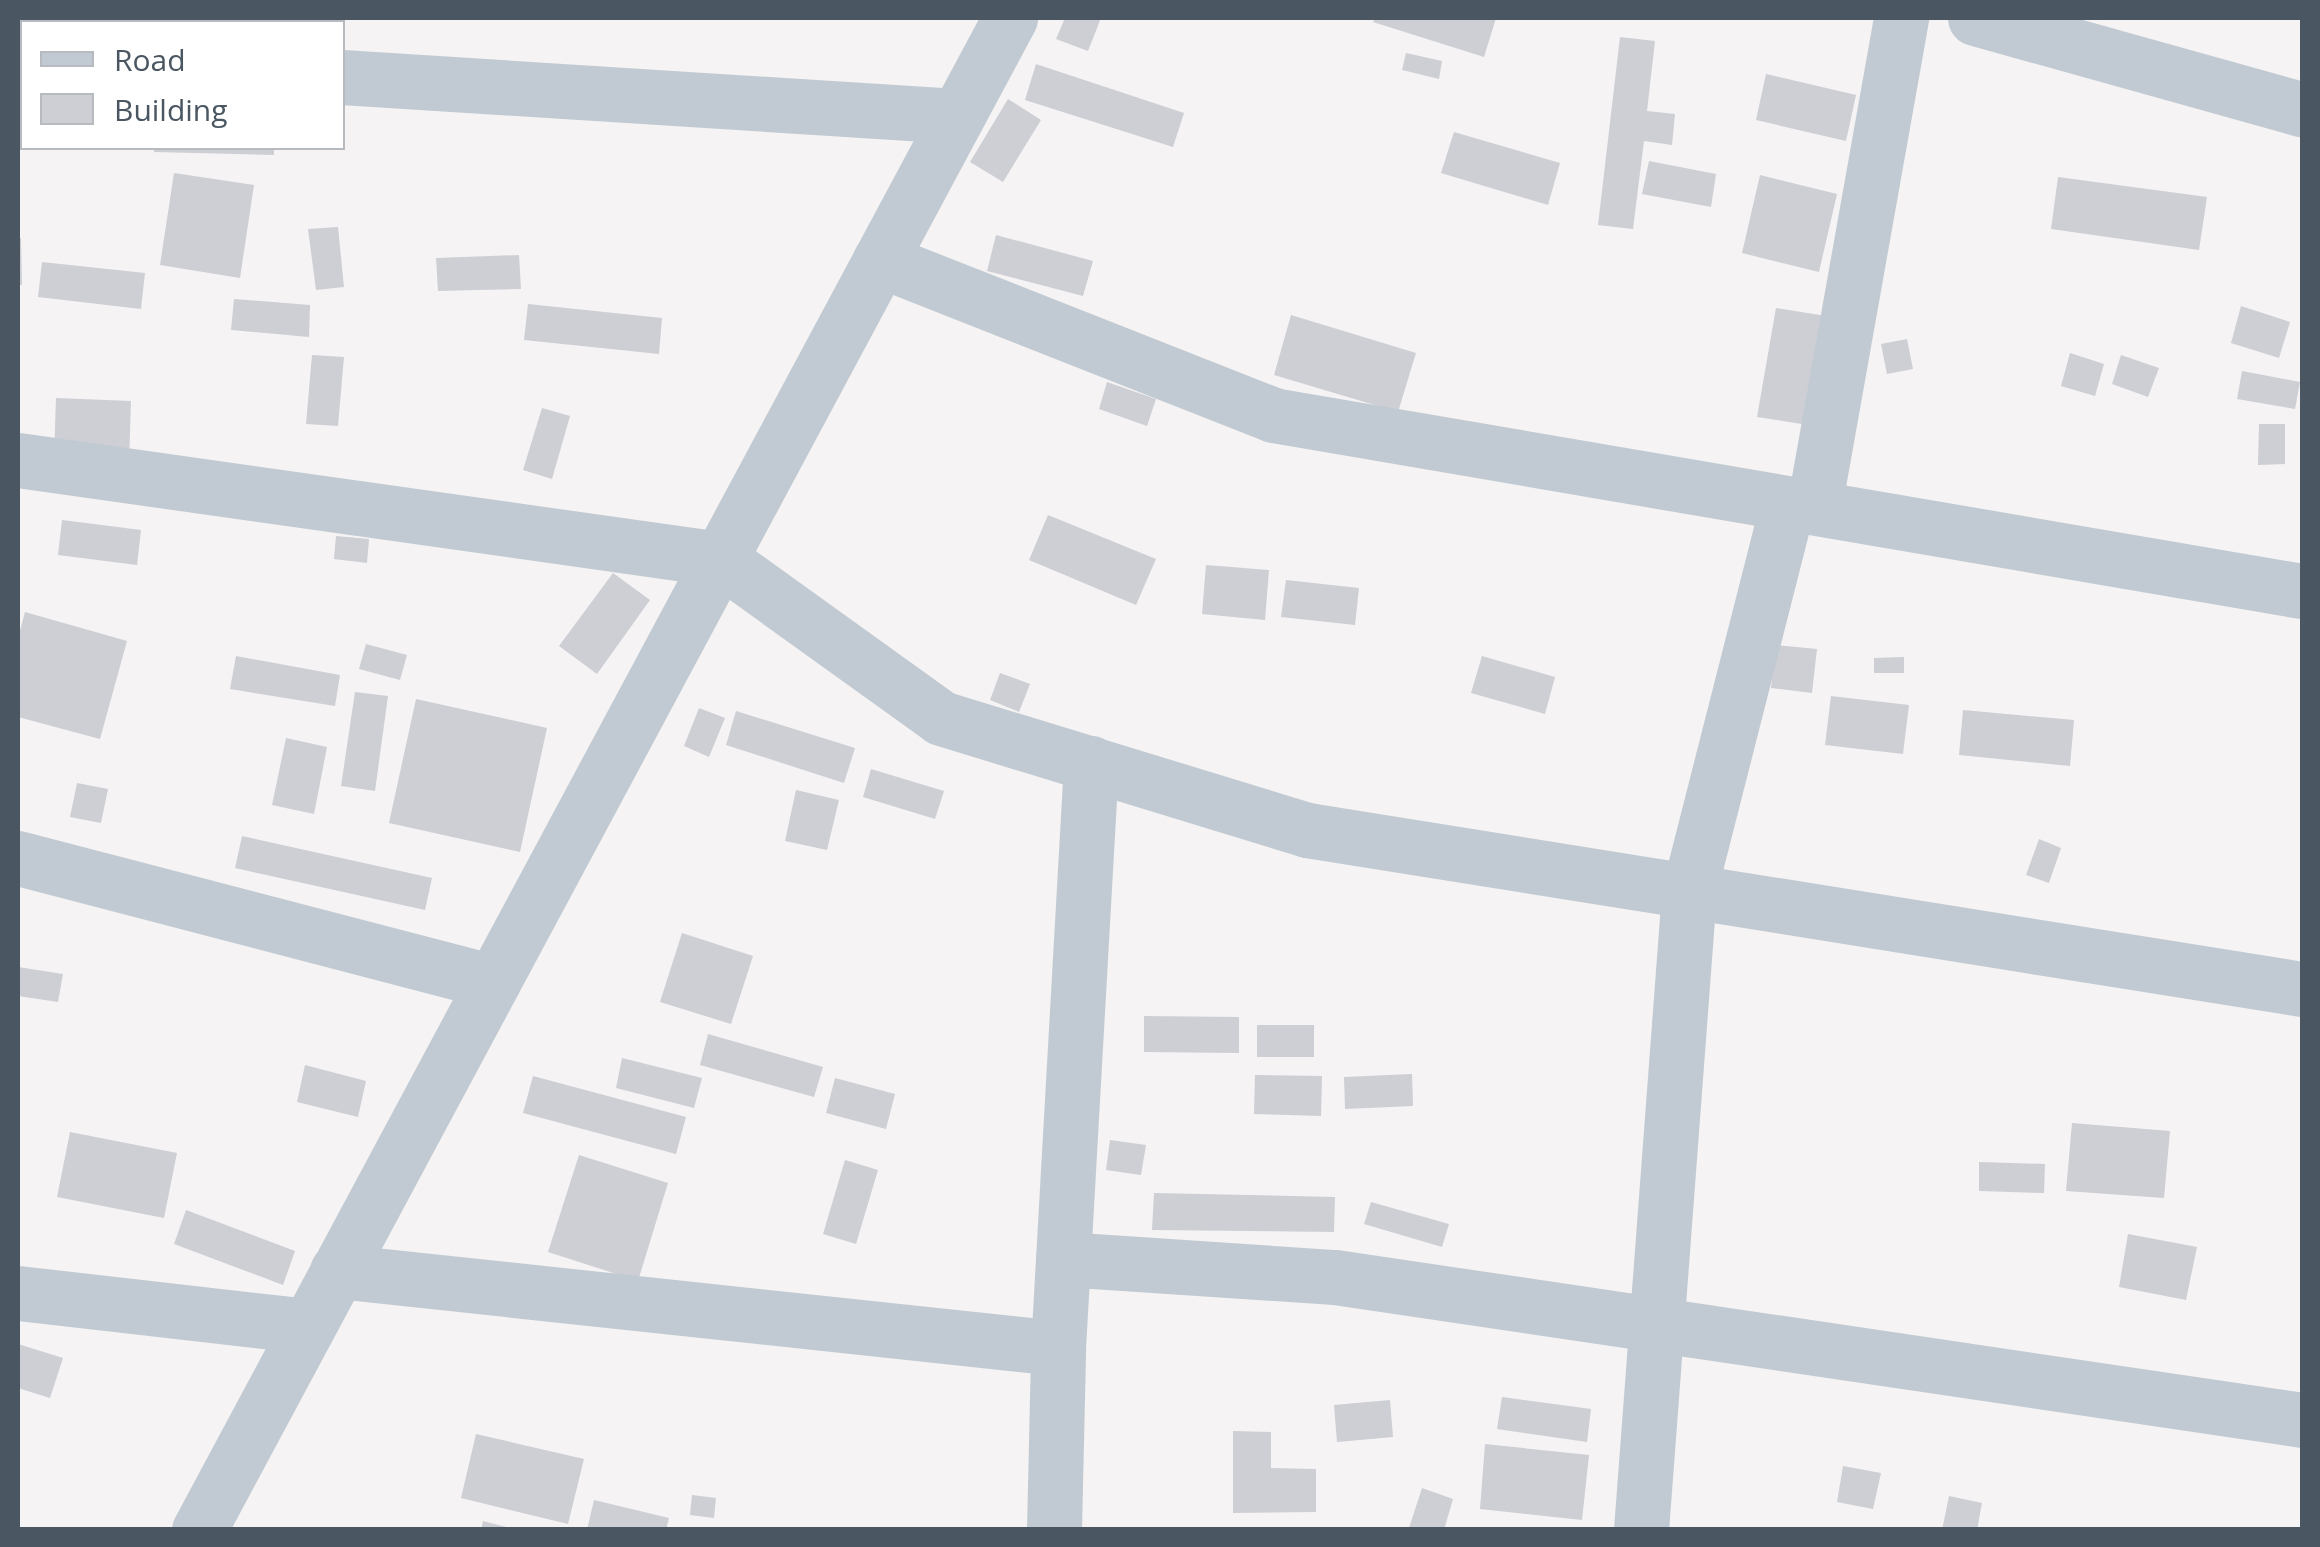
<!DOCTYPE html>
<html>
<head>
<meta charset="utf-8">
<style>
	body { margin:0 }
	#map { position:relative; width:2320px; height:1547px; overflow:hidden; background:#f5f3f3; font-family:"Open Sans",sans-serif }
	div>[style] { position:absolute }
	.building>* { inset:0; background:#cdcfd5 }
	.minor>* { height:55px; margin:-27.5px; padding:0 27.5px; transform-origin:27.5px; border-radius:27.5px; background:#c1cad2 }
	span { translate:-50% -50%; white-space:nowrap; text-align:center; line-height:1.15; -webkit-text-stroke:8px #fff; paint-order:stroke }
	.frame { position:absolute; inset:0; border:20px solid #4a5661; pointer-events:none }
	.legend { position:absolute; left:20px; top:20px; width:325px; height:130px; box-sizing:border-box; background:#fff; border:2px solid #b7bbc0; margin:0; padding:12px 18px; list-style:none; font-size:30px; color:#4a5661 }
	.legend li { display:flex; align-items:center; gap:20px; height:50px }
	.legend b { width:50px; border:2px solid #b7bbc0 }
</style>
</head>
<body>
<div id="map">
	<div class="building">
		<div style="clip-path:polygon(1065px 18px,1101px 18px,1088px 51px,1056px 39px)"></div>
		<div style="clip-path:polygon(1375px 18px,1496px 18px,1484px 57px,1373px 22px)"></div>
		<div style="clip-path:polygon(1620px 37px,1655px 41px,1647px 111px,1675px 114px,1672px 145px,1644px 141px,1633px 229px,1598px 225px)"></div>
		<div style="clip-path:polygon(1406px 53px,1442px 61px,1439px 79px,1402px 70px)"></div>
		<div style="clip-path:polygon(1036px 64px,1184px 113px,1173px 147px,1025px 100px)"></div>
		<div style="clip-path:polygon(1766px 74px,1856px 95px,1846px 141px,1756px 120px)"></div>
		<div style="clip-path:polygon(1008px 99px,1041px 120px,1003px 182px,970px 162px)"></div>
		<div style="clip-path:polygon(1454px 132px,1560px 163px,1548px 205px,1441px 173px)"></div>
		<div style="clip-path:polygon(154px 148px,274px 148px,274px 155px,154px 152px)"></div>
		<div style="clip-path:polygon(1649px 161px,1716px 174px,1711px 207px,1642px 194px)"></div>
		<div style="clip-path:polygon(174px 173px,254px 185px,240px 278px,160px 265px)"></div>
		<div style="clip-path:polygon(1760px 175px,1837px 194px,1819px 272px,1742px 253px)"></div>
		<div style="clip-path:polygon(2058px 177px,2207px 197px,2199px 250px,2051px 229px)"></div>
		<div style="clip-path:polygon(338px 227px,344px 287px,316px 290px,308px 229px)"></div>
		<div style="clip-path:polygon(996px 235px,1093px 261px,1083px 296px,987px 271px)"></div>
		<div style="clip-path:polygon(18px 238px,21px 238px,22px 285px,18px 285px)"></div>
		<div style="clip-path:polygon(519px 255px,521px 289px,438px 291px,436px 258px)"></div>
		<div style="clip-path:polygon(42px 262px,145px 273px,141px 309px,38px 297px)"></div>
		<div style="clip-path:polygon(234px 299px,310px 305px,309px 337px,231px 330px)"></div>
		<div style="clip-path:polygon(528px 304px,662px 318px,659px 354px,524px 340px)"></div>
		<div style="clip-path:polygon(2241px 306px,2290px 322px,2279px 358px,2231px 343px)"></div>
		<div style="clip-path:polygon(1776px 308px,1826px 316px,1808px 425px,1757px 417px)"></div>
		<div style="clip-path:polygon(1291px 315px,1416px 353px,1398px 412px,1274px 375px)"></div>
		<div style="clip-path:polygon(1907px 339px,1913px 369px,1887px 374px,1881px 344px)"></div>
		<div style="clip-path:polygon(2070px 353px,2104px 364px,2095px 396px,2061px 386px)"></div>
		<div style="clip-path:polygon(312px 355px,344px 357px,338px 426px,306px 424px)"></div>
		<div style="clip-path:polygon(2121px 355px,2159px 368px,2148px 397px,2112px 384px)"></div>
		<div style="clip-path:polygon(2242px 371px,2300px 382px,2295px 409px,2237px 399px)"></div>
		<div style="clip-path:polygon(1107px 382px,1156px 399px,1147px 426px,1099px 409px)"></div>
		<div style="clip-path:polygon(56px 398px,131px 401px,129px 463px,54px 459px)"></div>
		<div style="clip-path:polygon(542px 408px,570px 416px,552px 479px,523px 470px)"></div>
		<div style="clip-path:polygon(2259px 424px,2285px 424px,2285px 464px,2258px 465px)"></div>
		<div style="clip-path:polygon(1048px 515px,1156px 559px,1136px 605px,1029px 560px)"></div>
		<div style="clip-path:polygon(62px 520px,141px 530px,137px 565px,58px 555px)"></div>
		<div style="clip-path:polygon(336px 536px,369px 539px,367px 563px,334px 559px)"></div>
		<div style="clip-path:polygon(1206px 565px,1269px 570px,1265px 620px,1202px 614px)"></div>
		<div style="clip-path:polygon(613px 573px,650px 600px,597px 674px,559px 646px)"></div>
		<div style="clip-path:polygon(1286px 580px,1359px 588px,1355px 625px,1281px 617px)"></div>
		<div style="clip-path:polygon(25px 612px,127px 641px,100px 739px,18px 717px,18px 638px)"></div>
		<div style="clip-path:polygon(366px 644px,407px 655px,400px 680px,359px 669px)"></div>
		<div style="clip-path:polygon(1776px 645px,1817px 649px,1812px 693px,1771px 688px)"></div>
		<div style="clip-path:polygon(236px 656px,340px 675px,335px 706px,230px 689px)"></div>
		<div style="clip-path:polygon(1482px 656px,1555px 677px,1545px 714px,1471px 693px)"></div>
		<div style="clip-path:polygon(1904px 657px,1904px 673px,1874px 673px,1874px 658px)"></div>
		<div style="clip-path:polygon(1000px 673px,1030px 684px,1019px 712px,990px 700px)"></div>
		<div style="clip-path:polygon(355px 692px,388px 696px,375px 791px,341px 786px)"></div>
		<div style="clip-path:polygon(1831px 696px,1909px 705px,1903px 754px,1825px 745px)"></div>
		<div style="clip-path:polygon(416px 699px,547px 728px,520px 852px,389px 823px)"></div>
		<div style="clip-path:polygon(699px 708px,725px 718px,709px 757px,684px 746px)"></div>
		<div style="clip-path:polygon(1963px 710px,2074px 720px,2070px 766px,1959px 755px)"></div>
		<div style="clip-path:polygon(736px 711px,855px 748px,844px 783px,726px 745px)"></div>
		<div style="clip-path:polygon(286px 738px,327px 747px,314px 814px,272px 805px)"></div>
		<div style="clip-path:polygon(871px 769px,944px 791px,935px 819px,863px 797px)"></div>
		<div style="clip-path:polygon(77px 783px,108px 789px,101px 823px,70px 817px)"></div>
		<div style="clip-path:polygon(796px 790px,839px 800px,827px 850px,785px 841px)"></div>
		<div style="clip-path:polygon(242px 836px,432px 878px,425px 910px,235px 868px)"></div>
		<div style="clip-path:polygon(2039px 839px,2061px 848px,2049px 883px,2026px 875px)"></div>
		<div style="clip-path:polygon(682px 933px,753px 956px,731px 1024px,660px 1002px)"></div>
		<div style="clip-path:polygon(18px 967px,63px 974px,58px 1002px,18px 996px)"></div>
		<div style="clip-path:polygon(1144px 1016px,1239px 1017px,1239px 1053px,1144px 1052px)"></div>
		<div style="clip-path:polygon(1257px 1025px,1314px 1025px,1314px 1057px,1257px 1057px)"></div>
		<div style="clip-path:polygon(708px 1034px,823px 1067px,814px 1097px,700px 1065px)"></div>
		<div style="clip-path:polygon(622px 1058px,702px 1078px,694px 1108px,616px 1088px)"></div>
		<div style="clip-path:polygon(305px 1065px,366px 1081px,358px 1117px,297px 1102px)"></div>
		<div style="clip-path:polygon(1412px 1074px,1413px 1106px,1345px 1109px,1344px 1077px)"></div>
		<div style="clip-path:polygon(1255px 1075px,1322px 1076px,1321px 1116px,1254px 1114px)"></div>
		<div style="clip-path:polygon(533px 1076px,686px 1117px,676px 1154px,523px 1113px)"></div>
		<div style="clip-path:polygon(835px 1078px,895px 1094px,886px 1129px,826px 1113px)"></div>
		<div style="clip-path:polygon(2072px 1123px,2170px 1131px,2164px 1198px,2066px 1191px)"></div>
		<div style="clip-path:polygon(70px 1132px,177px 1153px,164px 1218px,57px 1197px)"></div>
		<div style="clip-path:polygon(1110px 1140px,1146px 1145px,1141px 1175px,1106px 1170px)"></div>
		<div style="clip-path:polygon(579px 1155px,668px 1183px,638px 1281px,548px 1252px)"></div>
		<div style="clip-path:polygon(845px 1160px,878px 1170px,856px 1244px,823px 1234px)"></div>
		<div style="clip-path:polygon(1979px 1162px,2045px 1164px,2044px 1193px,1979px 1191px)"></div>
		<div style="clip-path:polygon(1154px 1193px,1335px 1197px,1334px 1232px,1152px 1230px)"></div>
		<div style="clip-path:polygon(1371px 1202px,1449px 1224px,1442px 1247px,1364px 1224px)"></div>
		<div style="clip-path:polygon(186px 1210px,295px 1251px,283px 1285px,174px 1244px)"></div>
		<div style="clip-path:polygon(2128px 1234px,2197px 1247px,2186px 1300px,2119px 1287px)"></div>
		<div style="clip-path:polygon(18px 1344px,63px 1358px,50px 1398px,18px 1388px)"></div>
		<div style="clip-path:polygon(1502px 1397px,1591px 1409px,1587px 1442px,1497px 1429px)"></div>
		<div style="clip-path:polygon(1390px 1400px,1393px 1437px,1337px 1442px,1334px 1405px)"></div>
		<div style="clip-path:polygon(1233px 1431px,1271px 1432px,1271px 1468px,1316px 1469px,1316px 1512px,1233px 1513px)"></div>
		<div style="clip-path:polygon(476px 1434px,584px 1459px,568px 1524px,461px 1498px)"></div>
		<div style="clip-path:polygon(1485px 1444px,1589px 1455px,1582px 1520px,1480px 1509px)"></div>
		<div style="clip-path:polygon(1843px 1466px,1881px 1473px,1873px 1509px,1837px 1502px)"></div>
		<div style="clip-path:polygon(1422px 1488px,1453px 1499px,1444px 1530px,1409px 1528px)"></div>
		<div style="clip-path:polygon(692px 1495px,716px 1498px,714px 1518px,690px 1515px)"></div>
		<div style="clip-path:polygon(1949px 1496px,1982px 1503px,1977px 1530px,1942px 1530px)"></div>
		<div style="clip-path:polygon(594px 1500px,669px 1518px,666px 1530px,587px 1530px)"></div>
		<div style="clip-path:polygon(483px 1521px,510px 1528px,509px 1530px,481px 1530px)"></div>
	</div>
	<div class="minor">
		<div style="left:1975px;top:18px;width:339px;rotate:15.6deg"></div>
		<div style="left:18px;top:56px;width:4px"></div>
		<div style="left:342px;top:77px;width:616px;rotate:3.63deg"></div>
		<div style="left:880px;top:260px;width:422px;rotate:21.5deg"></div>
		<div style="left:1273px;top:415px;width:1044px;rotate:9.71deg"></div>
		<div style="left:18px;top:460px;width:709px;rotate:8.03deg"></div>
		<div style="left:720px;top:559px;width:272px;rotate:35.7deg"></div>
		<div style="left:941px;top:718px;width:383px;rotate:17deg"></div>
		<div style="left:1307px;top:830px;width:1008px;rotate:9.08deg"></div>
		<div style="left:1814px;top:507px;width:497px;rotate:-79.9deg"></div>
		<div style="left:18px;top:858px;width:491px;rotate:14.6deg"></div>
		<div style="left:1063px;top:1259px;width:273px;rotate:3.8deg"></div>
		<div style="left:1335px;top:1277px;width:978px;rotate:8.41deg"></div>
		<div style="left:337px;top:1271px;width:725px;rotate:6.1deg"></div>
		<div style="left:18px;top:1293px;width:291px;rotate:6.5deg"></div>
		<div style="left:199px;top:1530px;width:1716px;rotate:-61.79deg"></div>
		<div style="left:1054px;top:1530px;width:182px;rotate:-88.7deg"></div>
		<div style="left:1058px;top:1348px;width:586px;rotate:-86.77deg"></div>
		<div style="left:1641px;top:1530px;width:641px;rotate:-85.7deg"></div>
		<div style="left:1689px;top:891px;width:399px;rotate:-75.7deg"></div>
	</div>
	<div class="frame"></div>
	<ul class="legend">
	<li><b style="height:12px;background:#c1cad2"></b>Road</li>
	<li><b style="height:28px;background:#cdcfd5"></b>Building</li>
	</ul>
</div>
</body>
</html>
